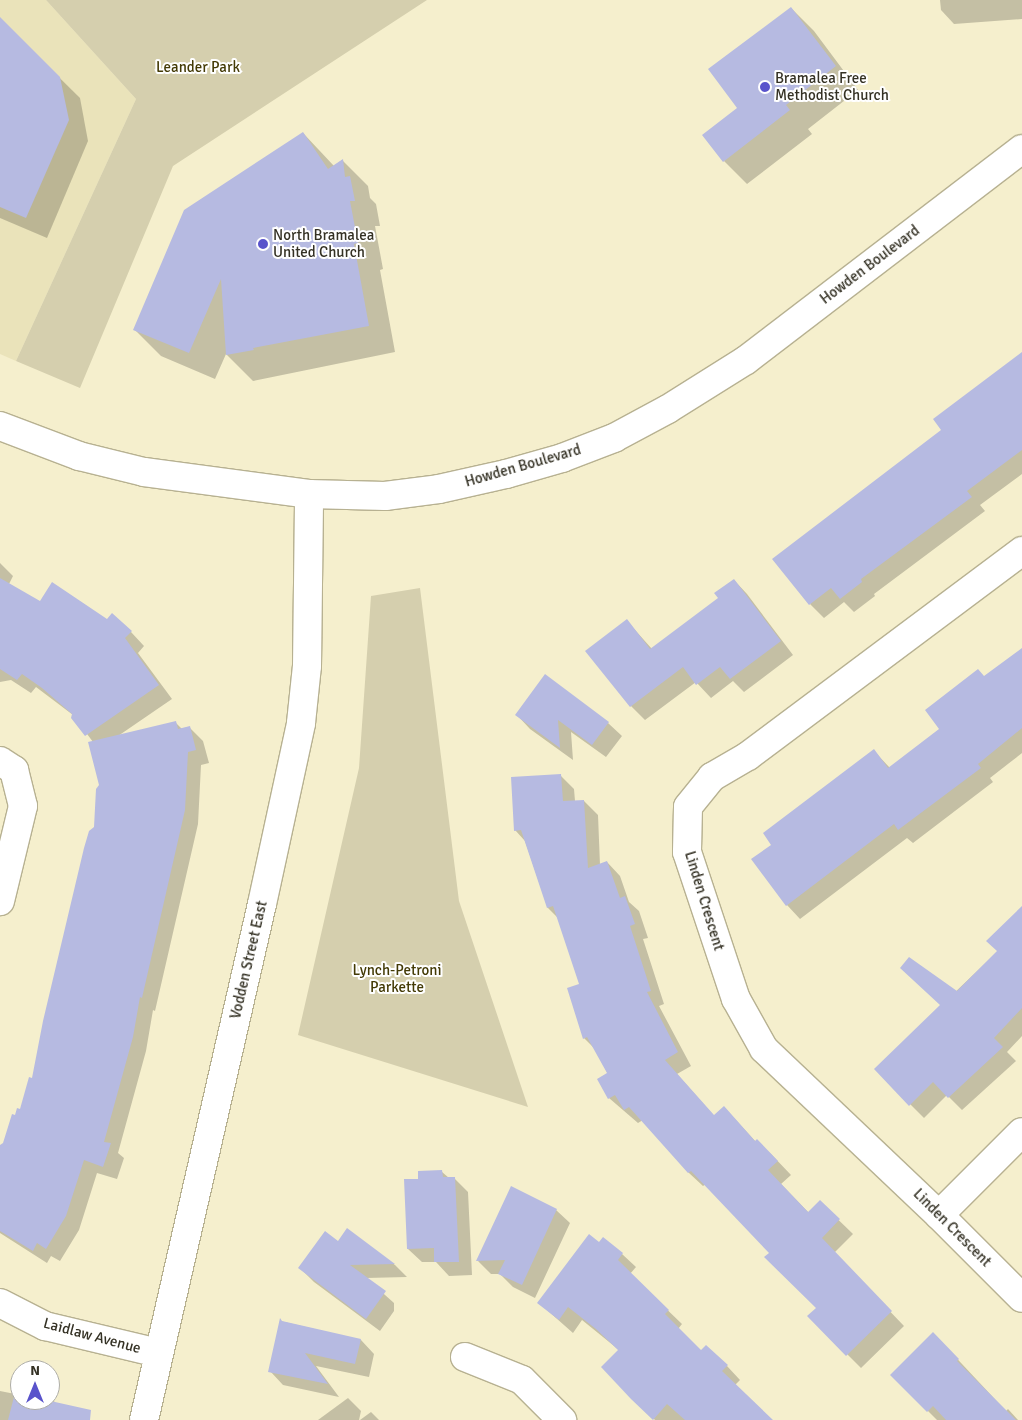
<!DOCTYPE html>
<html>
<head>
<meta charset="utf-8">
<style>
	body { margin:0 }
	#map { position:relative; width:1022px; height:1420px; overflow:hidden; background:#f5efcd; font-family:Signika,sans-serif }
	div>[style] { position:absolute }
	.built>* { inset:0; background:#eae3ba }
	.green>* { inset:0; background:#d5cfae }
	.shadow>* { inset:0; background:#0003 }
	.building>* { inset:0; background:#b6bae1 }
	.roads { filter:drop-shadow(1px 0 #b7b191) drop-shadow(-1px 0 #b7b191) drop-shadow(0 1px #b7b191) drop-shadow(0 -1px #b7b191) }
	.minor>* { height:28px; margin:-14px; padding:0 14px; transform-origin:14px; border-radius:14px; background:#fff }
	.dots>* { width:14px; height:14px; translate:-50% -50%; box-sizing:border-box; border:2px solid #fff; border-radius:50% }
	span { translate:-50% -50%; white-space:nowrap; text-align:center; line-height:1.15; -webkit-text-stroke:4px #fff; paint-order:stroke }
	.park-label { font-size:15px; color:#433a05 }
	.poi-label { font-size:15px; color:#343124 }
	.left { translate:0 -50%; text-align:left }
	.street-label { font-size:15px; color:#343124 }
	.north { position:absolute; left:10px; top:1360px; width:50px; height:50px; box-sizing:border-box; background:#fff; border:1px solid #aeada7; border-radius:50%; rotate:0deg; font-size:14px; font-weight:700; line-height:20px; text-align:center; color:#343124 }
	.north::after { content:''; display:block; margin:auto; width:18px; height:22px; background:#5953cb; clip-path:polygon(50% 0,100% 100%,50% 72%,0 100%) }
</style>
</head>
<body>
<div id="map">
	<div class="built">
		<div style="clip-path:polygon(0 0,46px 0,136px 99px,16px 361px,0 354px)"></div>
	</div>
	<div class="green">
		<div style="clip-path:polygon(46px 0,427px 0,173px 166px,80px 388px,16px 361px,136px 99px)"></div>
		<div style="clip-path:polygon(420px 588px,459px 901px,528px 1107px,298px 1035px,359px 768px,371px 596px)"></div>
	</div>
	<div class="shadow">
		<div style="clip-path:polygon(940px 0,1022px 0,1022px 19px,954px 24px,941px 10px)"></div>
		<div style="clip-path:polygon(791px 8px,814px 31px,858px 90px,808px 129px,812px 134px,747px 184px,724px 161px,738px 108px)"></div>
		<div style="clip-path:polygon(0 19px,80px 98px,88px 141px,47px 238px,0 218px)"></div>
		<div style="clip-path:polygon(303px 133px,334px 166px,342px 160px,368px 186px,370px 198px,376px 204px,380px 226px,375px 226px,383px 269px,380px 270px,395px 352px,253px 381px,226px 354px,215px 379px,161px 356px,135px 330px)"></div>
		<div style="clip-path:polygon(1022px 353px,1022px 474px,980px 505px,985px 511px,874px 594px,875px 596px,854px 612px,844px 602px,824px 618px,810px 604px,943px 430px)"></div>
		<div style="clip-path:polygon(0 563px,13px 576px,9px 584px,40px 603px,108px 621px,131px 632px,144px 646px,138px 653px,172px 699px,118px 736px,175px 722px,182px 729px,189px 727px,203px 741px,209px 763px,201px 765px,198px 824px,155px 1011px,153px 1010px,146px 1051px,118px 1153px,124px 1158px,117px 1179px,97px 1173px,79px 1230px,60px 1261px,51px 1256px,47px 1263px,0 1233px,0 1146px,4px 1144px,15px 1117px,21px 1110px,33px 1080px,95px 828px,101px 786px,93px 742px,73px 715px,36px 687px,31px 693px,11px 680px,0 682px)"></div>
		<div style="clip-path:polygon(734px 580px,747px 594px,793px 655px,744px 692px,733px 681px,711px 698px,696px 682px,645px 720px,631px 706px,627px 621px,652px 649px,720px 598px)"></div>
		<div style="clip-path:polygon(1022px 649px,1022px 753px,990px 778px,993px 782px,913px 843px,907px 838px,800px 919px,787px 905px,773px 845px,874px 751px,890px 768px,940px 729px,985px 677px)"></div>
		<div style="clip-path:polygon(517px 715px,608px 723px,622px 736px,606px 757px,571px 732px,573px 760px,530px 729px)"></div>
		<div style="clip-path:polygon(561px 776px,574px 789px,575px 801px,584px 801px,598px 815px,600px 865px,607px 862px,620px 876px,629px 902px,639px 911px,648px 938px,643px 939px,664px 1004px,659px 1006px,691px 1066px,677px 1074px,714px 1116px,724px 1107px,756px 1142px,771px 1154px,791px 1175px,781px 1184px,809px 1213px,820px 1202px,853px 1234px,834px 1253px,904px 1326px,861px 1368px,809px 1316px,817px 1308px,770px 1253px,706px 1184px,703px 1186px,689px 1173px,643px 1120px,638px 1123px,609px 1098px,608px 1074px,595px 1049px,584px 1038px,581px 984px,558px 918px,548px 908px,525px 841px,515px 830px)"></div>
		<div style="clip-path:polygon(1022px 907px,1022px 1036px,1007px 1052px,1016px 1061px,962px 1110px,947px 1095px,924px 1118px,875px 1069px,998px 951px)"></div>
		<div style="clip-path:polygon(442px 1172px,449px 1178px,454px 1178px,468px 1192px,472px 1275px,449px 1276px,436px 1262px,422px 1262px,408px 1249px)"></div>
		<div style="clip-path:polygon(556px 1210px,570px 1223px,535px 1298px,513px 1287px,500px 1274px,491px 1274px,478px 1261px)"></div>
		<div style="clip-path:polygon(347px 1230px,395px 1265px,407px 1277px,366px 1278px,394px 1303px,394px 1311px,380px 1331px,314px 1282px,300px 1268px,338px 1243px)"></div>
		<div style="clip-path:polygon(600px 1244px,622px 1254px,636px 1267px,630px 1274px,682px 1324px,678px 1329px,701px 1352px,727px 1366px,740px 1380px,735px 1385px,769px 1420px,655px 1420px,603px 1367px,619px 1350px,582px 1320px,573px 1333px,539px 1303px)"></div>
		<div style="clip-path:polygon(280px 1321px,361px 1340px,374px 1354px,369px 1377px,316px 1366px,339px 1397px,283px 1385px,270px 1371px)"></div>
		<div style="clip-path:polygon(933px 1333px,1006px 1411px,1008px 1409px,1018px 1420px,937px 1420px,892px 1375px)"></div>
		<div style="clip-path:polygon(0 1391px,20px 1395px,20px 1400px,53px 1400px,70px 1420px,0 1420px)"></div>
		<div style="clip-path:polygon(348px 1398px,361px 1411px,359px 1420px,318px 1420px)"></div>
		<div style="clip-path:polygon(371px 1412px,379px 1420px,360px 1420px)"></div>
	</div>
	<div class="building">
		<div style="clip-path:polygon(791px 7px,836px 66px,786px 105px,790px 110px,723px 162px,702px 135px,737px 108px,708px 69px)"></div>
		<div style="clip-path:polygon(0 17px,60px 77px,69px 120px,26px 218px,0 207px)"></div>
		<div style="clip-path:polygon(303px 132px,328px 169px,343px 159px,345px 177px,350px 176px,355px 201px,350px 201px,358px 243px,354px 244px,369px 326px,253px 348px,254px 350px,226px 355px,221px 279px,189px 353px,133px 330px,184px 210px)"></div>
		<div style="clip-path:polygon(1022px 352px,1022px 450px,967px 491px,972px 497px,861px 579px,862px 582px,840px 599px,831px 588px,809px 605px,772px 559px,941px 430px,933px 419px)"></div>
		<div style="clip-path:polygon(0 578px,40px 601px,52px 582px,107px 619px,112px 613px,132px 631px,125px 638px,159px 685px,85px 736px,71px 718px,72px 714px,42px 688px,22px 674px,17px 680px,0 669px)"></div>
		<div style="clip-path:polygon(734px 579px,781px 641px,730px 679px,720px 667px,696px 685px,683px 667px,630px 707px,585px 651px,627px 619px,650px 649px,718px 598px,714px 593px)"></div>
		<div style="clip-path:polygon(1022px 648px,1022px 728px,978px 764px,981px 768px,898px 830px,894px 824px,786px 906px,751px 859px,771px 845px,763px 833px,874px 749px,888px 768px,939px 729px,925px 710px,978px 669px,984px 676px)"></div>
		<div style="clip-path:polygon(545px 674px,609px 722px,592px 745px,558px 720px,560px 748px,515px 715px)"></div>
		<div style="clip-path:polygon(176px 721px,178px 729px,190px 726px,196px 750px,188px 752px,185px 810px,142px 998px,140px 997px,133px 1037px,104px 1142px,111px 1143px,103px 1167px,84px 1160px,66px 1216px,46px 1249px,37px 1243px,33px 1251px,0 1231px,0 1145px,3px 1143px,12px 1114px,15px 1115px,17px 1108px,20px 1109px,29px 1077px,32px 1078px,43px 1021px,84px 848px,89px 831px,94px 827px,96px 789px,99px 785px,88px 742px)"></div>
		<div style="clip-path:polygon(561px 774px,563px 801px,584px 800px,588px 868px,607px 861px,620px 898px,625px 896px,635px 924px,630px 926px,651px 991px,647px 992px,678px 1052px,665px 1060px,714px 1115px,724px 1106px,755px 1141px,757px 1139px,778px 1161px,768px 1170px,808px 1212px,820px 1200px,840px 1219px,822px 1238px,892px 1311px,846px 1356px,807px 1316px,816px 1308px,764px 1257px,769px 1253px,691px 1171px,688px 1173px,629px 1107px,624px 1110px,615px 1095px,608px 1099px,597px 1079px,607px 1073px,587px 1037px,583px 1039px,567px 988px,579px 984px,553px 906px,547px 908px,521px 830px,514px 831px,511px 777px)"></div>
		<div style="clip-path:polygon(1022px 906px,1022px 1008px,994px 1038px,1003px 1047px,948px 1098px,933px 1082px,909px 1106px,874px 1069px,940px 1005px,900px 968px,909px 957px,957px 991px,997px 951px,986px 941px)"></div>
		<div style="clip-path:polygon(442px 1170px,443px 1177px,455px 1177px,459px 1262px,434px 1262px,434px 1248px,407px 1249px,404px 1179px,418px 1179px,418px 1171px)"></div>
		<div style="clip-path:polygon(511px 1186px,557px 1209px,522px 1285px,498px 1274px,505px 1260px,476px 1261px)"></div>
		<div style="clip-path:polygon(347px 1228px,395px 1264px,350px 1265px,386px 1291px,366px 1319px,298px 1268px,325px 1231px,338px 1241px)"></div>
		<div style="clip-path:polygon(589px 1234px,599px 1242px,603px 1237px,623px 1253px,618px 1260px,669px 1310px,665px 1314px,701px 1350px,706px 1345px,728px 1365px,722px 1371px,773px 1420px,685px 1420px,667px 1404px,653px 1420px,631px 1399px,601px 1367px,618px 1350px,596px 1329px,568px 1307px,559px 1320px,537px 1303px)"></div>
		<div style="clip-path:polygon(280px 1318px,282px 1321px,361px 1339px,355px 1364px,305px 1353px,328px 1384px,268px 1372px)"></div>
		<div style="clip-path:polygon(933px 1332px,959px 1359px,957px 1361px,1016px 1420px,946px 1420px,933px 1406px,927px 1412px,890px 1375px)"></div>
		<div style="clip-path:polygon(15px 1393px,20px 1394px,20px 1400px,46px 1400px,91px 1410px,90px 1420px,8px 1420px)"></div>
	</div>
	<div class="roads">
		<div class="minor">
			<div style="left:0;top:426px;width:85px;rotate:20.8deg"></div>
			<div style="left:79px;top:456px;width:67px;rotate:13.8deg"></div>
			<div style="left:144px;top:472px;width:166px;rotate:7.6deg"></div>
			<div style="left:309px;top:494px;width:76px;rotate:1.5deg"></div>
			<div style="left:385px;top:496px;width:54px;rotate:-7.4deg"></div>
			<div style="left:439px;top:489px;width:69px;rotate:-12.6deg"></div>
			<div style="left:506px;top:474px;width:58px;rotate:-15.9deg"></div>
			<div style="left:562px;top:458px;width:56px;rotate:-21deg"></div>
			<div style="left:614px;top:438px;width:61px;rotate:-28.2deg"></div>
			<div style="left:668px;top:409px;width:92px;rotate:-32.1deg"></div>
			<div style="left:746px;top:360px;width:347px;rotate:-37.4deg"></div>
			<div style="left:1022px;top:551px;width:342px;rotate:143.2deg"></div>
			<div style="left:748px;top:756px;width:42px;rotate:149.7deg"></div>
			<div style="left:712px;top:777px;width:38px;rotate:129deg"></div>
			<div style="left:688px;top:807px;width:45px;rotate:91.3deg"></div>
			<div style="left:687px;top:852px;width:155px;rotate:71.6deg"></div>
			<div style="left:736px;top:999px;width:57px;rotate:60.8deg"></div>
			<div style="left:764px;top:1049px;width:241px;rotate:43.5deg"></div>
			<div style="left:939px;top:1215px;width:117px;rotate:45deg"></div>
			<div style="left:0;top:761px;width:17px;rotate:33deg"></div>
			<div style="left:14px;top:770px;width:37px;rotate:76deg"></div>
			<div style="left:23px;top:806px;width:98px;rotate:103.6deg"></div>
			<div style="left:939px;top:1215px;width:117px;rotate:-45deg"></div>
			<div style="left:0;top:1303px;width:51px;rotate:27.1deg"></div>
			<div style="left:45px;top:1326px;width:116px;rotate:13.4deg"></div>
			<div style="left:465px;top:1357px;width:61px;rotate:22deg"></div>
			<div style="left:522px;top:1380px;width:57px;rotate:45deg"></div>
			<div style="left:144px;top:1420px;width:529px;rotate:-77.12deg"></div>
			<div style="left:262px;top:904px;width:185px;rotate:-77.8deg"></div>
			<div style="left:301px;top:723px;width:57px;rotate:-84deg"></div>
			<div style="left:307px;top:666px;width:172px;rotate:-89.3deg"></div>
		</div>
	</div>
	<div class="dots">
		<div style="left:765px;top:87px;background:#5953cb"></div>
		<div style="left:263px;top:244px;background:#5953cb"></div>
	</div>
	<div class="park-label">
		<span style="left:198px;top:68px">Leander Park</span>
		<span style="left:397px;top:979px">Lynch-Petroni<br>Parkette</span>
	</div>
	<div class="poi-label">
		<span class="left" style="left:775px;top:87px">Bramalea Free<br>Methodist Church</span>
		<span class="left" style="left:273px;top:244px">North Bramalea<br>United Church</span>
	</div>
	<div class="street-label">
		<span style="left:870px;top:265px;rotate:-37deg">Howden Boulevard</span>
		<span style="left:523px;top:466px;rotate:-16deg">Howden Boulevard</span>
		<span style="left:704px;top:901px;rotate:73deg">Linden Crescent</span>
		<span style="left:249px;top:960px;rotate:-77deg">Vodden Street East</span>
		<span style="left:952px;top:1228px;rotate:45deg">Linden Crescent</span>
		<span style="left:92px;top:1336px;rotate:15deg">Laidlaw Avenue</span>
	</div>
	<div class="north">N</div>
</div>
</body>
</html>
